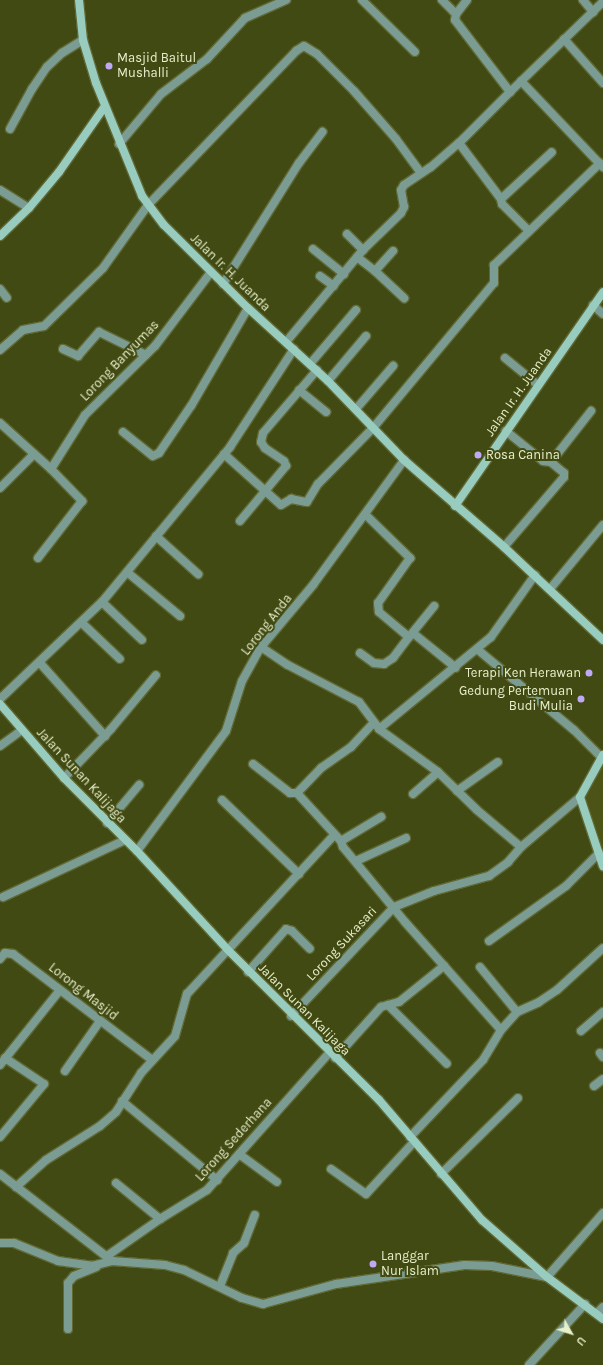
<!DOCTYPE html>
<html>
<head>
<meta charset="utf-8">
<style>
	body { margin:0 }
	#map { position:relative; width:603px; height:1365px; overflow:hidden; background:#424a13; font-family:Karla,sans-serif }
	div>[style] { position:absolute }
	.built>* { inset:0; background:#4b5416 }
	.roads { filter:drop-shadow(1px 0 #606834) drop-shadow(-1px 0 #606834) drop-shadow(0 1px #606834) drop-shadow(0 -1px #606834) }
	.street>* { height:8px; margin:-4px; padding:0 4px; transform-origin:4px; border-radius:4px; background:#7b9c93 }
	.secondary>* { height:8px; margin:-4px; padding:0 4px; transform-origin:4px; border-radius:4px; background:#97ccbf }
	.dots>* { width:11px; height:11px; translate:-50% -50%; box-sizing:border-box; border:2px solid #424a13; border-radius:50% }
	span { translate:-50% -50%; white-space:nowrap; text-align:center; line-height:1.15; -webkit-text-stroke:4px #424a13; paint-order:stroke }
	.poi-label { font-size:13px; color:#e7efcb }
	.left { translate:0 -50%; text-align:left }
	.right { translate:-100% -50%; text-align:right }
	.street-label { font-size:13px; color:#e7efcb }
	.north { position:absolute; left:551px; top:1313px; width:40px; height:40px; -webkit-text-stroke:3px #424a13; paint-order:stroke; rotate:129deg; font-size:11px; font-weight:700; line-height:16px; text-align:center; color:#e7efcb }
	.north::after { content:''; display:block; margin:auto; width:14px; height:18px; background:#e7efcb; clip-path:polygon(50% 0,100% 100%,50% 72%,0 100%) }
</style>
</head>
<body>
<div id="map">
	<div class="built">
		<div style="clip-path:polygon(603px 765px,603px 854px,583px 802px,585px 790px)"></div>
	</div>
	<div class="roads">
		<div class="street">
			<div style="left:362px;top:0;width:74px;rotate:44.5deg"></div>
			<div style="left:442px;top:0;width:20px;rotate:45deg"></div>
			<div style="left:467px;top:0;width:18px;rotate:128deg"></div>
			<div style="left:456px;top:14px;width:6px;rotate:99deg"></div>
			<div style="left:455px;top:20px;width:91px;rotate:52.6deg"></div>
			<div style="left:510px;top:92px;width:129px;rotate:-44.1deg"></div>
			<div style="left:583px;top:0;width:16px;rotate:50deg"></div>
			<div style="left:564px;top:39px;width:59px;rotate:48.4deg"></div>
			<div style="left:521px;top:81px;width:119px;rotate:46.4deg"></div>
			<div style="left:10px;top:129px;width:46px;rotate:-61.2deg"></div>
			<div style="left:32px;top:89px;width:27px;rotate:-56deg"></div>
			<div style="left:47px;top:67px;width:21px;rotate:-43deg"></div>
			<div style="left:62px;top:53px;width:25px;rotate:-32deg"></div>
			<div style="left:459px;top:143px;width:70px;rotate:53.1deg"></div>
			<div style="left:119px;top:144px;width:65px;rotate:-50deg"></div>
			<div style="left:161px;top:94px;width:58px;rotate:-37.3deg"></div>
			<div style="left:207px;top:59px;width:56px;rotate:-47.2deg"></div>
			<div style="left:245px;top:18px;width:45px;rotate:-23.7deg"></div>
			<div style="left:0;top:190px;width:34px;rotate:32deg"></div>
			<div style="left:529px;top:231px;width:38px;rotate:-135deg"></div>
			<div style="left:502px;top:204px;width:5px;rotate:-101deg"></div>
			<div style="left:501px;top:199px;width:69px;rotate:-42.7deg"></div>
			<div style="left:347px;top:234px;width:23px;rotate:45deg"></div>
			<div style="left:313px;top:249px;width:40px;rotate:39deg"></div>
			<div style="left:357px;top:257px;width:23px;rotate:38deg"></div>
			<div style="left:375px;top:271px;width:27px;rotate:-48deg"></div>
			<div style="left:375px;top:271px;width:40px;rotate:43deg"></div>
			<div style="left:320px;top:276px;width:17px;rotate:36deg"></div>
			<div style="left:223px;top:284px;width:143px;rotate:-57.9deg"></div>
			<div style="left:299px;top:163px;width:39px;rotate:-53deg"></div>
			<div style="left:0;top:289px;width:11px;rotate:52deg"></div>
			<div style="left:593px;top:305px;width:13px;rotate:42deg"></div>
			<div style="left:286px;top:342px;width:120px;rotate:-50.1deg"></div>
			<div style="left:363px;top:250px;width:53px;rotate:-44.2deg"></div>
			<div style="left:401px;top:213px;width:7px;rotate:-63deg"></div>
			<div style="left:404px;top:207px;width:17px;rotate:-100deg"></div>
			<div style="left:401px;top:190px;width:6px;rotate:-59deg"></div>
			<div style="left:404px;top:185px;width:32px;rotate:-34deg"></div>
			<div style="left:431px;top:167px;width:37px;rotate:-41deg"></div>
			<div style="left:459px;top:143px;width:72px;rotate:-45deg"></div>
			<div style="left:63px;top:349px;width:17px;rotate:25deg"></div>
			<div style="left:78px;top:356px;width:32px;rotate:-49deg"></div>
			<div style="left:99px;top:332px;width:52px;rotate:26.1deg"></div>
			<div style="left:0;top:350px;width:30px;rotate:-41deg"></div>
			<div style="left:23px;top:330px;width:21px;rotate:-11deg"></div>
			<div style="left:44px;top:326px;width:83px;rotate:-44.5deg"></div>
			<div style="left:103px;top:268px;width:77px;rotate:-54.5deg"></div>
			<div style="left:148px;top:205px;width:214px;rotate:-46.1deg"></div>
			<div style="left:296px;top:51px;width:9px;rotate:-32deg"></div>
			<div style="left:304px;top:46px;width:15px;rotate:32deg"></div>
			<div style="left:317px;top:54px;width:52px;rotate:45deg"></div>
			<div style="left:354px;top:91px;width:64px;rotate:48.8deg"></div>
			<div style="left:396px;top:139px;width:42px;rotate:53.7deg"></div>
			<div style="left:505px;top:358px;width:43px;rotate:39.3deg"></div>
			<div style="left:310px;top:364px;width:71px;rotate:-49.6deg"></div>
			<div style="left:328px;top:381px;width:59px;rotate:-49.8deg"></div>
			<div style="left:299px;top:390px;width:35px;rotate:39deg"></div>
			<div style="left:356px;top:409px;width:57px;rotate:-49.3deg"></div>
			<div style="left:0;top:423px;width:69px;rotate:42deg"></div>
			<div style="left:51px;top:469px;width:45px;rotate:45.9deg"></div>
			<div style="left:82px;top:501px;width:72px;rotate:127.7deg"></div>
			<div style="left:123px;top:432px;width:38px;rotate:39deg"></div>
			<div style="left:153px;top:456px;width:7px;rotate:-27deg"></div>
			<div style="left:159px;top:453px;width:57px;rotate:-55.8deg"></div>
			<div style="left:191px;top:406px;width:113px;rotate:-59.8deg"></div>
			<div style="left:224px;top:454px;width:76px;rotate:41.8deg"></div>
			<div style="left:281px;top:505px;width:12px;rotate:-31deg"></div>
			<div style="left:291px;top:499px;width:16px;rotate:11deg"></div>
			<div style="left:307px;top:502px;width:21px;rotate:-59deg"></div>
			<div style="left:318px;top:484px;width:78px;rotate:-45.5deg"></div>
			<div style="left:373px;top:428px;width:189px;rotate:-50.2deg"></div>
			<div style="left:494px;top:283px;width:18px;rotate:-90deg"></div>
			<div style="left:494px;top:265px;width:147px;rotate:-43.9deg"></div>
			<div style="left:551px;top:462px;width:65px;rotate:-51.9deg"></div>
			<div style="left:51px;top:469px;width:64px;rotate:-57.8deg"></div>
			<div style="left:85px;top:415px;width:98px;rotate:-44.6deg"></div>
			<div style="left:155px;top:346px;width:93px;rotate:-52.9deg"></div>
			<div style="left:0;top:488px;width:48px;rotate:-45deg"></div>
			<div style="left:366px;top:515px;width:62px;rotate:44.3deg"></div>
			<div style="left:410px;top:558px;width:55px;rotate:125.4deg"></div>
			<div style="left:378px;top:603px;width:9px;rotate:84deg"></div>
			<div style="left:379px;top:612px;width:39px;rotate:40deg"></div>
			<div style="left:409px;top:637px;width:40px;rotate:-51deg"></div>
			<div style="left:240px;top:521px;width:72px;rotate:-50.1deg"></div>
			<div style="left:286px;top:466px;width:5px;rotate:-112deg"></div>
			<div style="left:284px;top:461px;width:23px;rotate:-146deg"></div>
			<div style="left:265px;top:448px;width:7px;rotate:-124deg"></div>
			<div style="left:261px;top:442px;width:9px;rotate:-77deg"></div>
			<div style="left:263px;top:433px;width:83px;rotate:-49.4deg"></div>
			<div style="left:156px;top:536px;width:57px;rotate:42.1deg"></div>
			<div style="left:504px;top:547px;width:92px;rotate:-49.4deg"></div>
			<div style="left:564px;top:477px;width:4px;rotate:-90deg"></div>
			<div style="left:564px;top:473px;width:17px;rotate:-140deg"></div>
			<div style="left:551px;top:462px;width:8px;rotate:-173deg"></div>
			<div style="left:543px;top:461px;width:48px;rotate:-141deg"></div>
			<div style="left:127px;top:572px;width:69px;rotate:39.7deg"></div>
			<div style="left:550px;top:589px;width:83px;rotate:-50.4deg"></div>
			<div style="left:102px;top:602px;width:55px;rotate:43.5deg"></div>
			<div style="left:82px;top:623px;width:52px;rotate:43.5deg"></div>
			<div style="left:413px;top:633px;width:55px;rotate:39.1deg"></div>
			<div style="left:261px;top:647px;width:32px;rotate:34deg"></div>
			<div style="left:288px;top:665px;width:80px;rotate:27.5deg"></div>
			<div style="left:359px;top:702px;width:34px;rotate:53deg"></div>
			<div style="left:379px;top:729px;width:73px;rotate:36.1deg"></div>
			<div style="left:438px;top:772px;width:54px;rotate:44.3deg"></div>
			<div style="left:477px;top:810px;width:57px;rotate:40.1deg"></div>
			<div style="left:477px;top:649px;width:126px;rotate:39.9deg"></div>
			<div style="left:574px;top:730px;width:40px;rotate:45deg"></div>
			<div style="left:360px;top:653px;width:17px;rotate:36deg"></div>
			<div style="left:374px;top:663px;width:10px;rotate:6deg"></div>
			<div style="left:384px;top:664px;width:11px;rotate:-34deg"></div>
			<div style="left:393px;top:658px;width:26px;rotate:-53deg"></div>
			<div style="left:40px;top:663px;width:98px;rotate:48.3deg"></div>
			<div style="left:0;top:699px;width:141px;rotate:-43.6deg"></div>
			<div style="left:102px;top:602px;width:201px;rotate:-50.4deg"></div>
			<div style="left:230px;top:447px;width:117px;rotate:-56.9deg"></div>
			<div style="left:379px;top:729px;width:145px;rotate:-39.4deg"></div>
			<div style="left:491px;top:637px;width:76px;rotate:-54.6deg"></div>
			<div style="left:0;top:746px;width:27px;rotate:-36deg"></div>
			<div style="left:253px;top:764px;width:47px;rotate:38.1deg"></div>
			<div style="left:290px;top:793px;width:7px"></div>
			<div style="left:297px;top:793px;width:35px;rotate:-46deg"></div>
			<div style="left:321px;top:768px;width:37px;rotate:-35deg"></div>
			<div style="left:351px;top:747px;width:33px;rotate:-47deg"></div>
			<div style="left:64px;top:778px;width:68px;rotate:-46.2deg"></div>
			<div style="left:111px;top:729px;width:70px;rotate:-50.2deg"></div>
			<div style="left:457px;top:791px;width:50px;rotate:-35.3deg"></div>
			<div style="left:297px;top:793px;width:65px;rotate:47.5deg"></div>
			<div style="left:341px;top:841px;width:6px;rotate:72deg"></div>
			<div style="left:343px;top:847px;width:97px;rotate:50.4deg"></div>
			<div style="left:405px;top:922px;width:144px;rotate:48.4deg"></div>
			<div style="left:413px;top:794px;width:33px;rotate:-41deg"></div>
			<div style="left:222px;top:800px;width:107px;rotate:43.9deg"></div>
			<div style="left:107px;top:823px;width:50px;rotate:-49.9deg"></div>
			<div style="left:341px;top:841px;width:47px;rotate:-31deg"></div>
			<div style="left:137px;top:851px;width:149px;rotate:-53.4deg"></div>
			<div style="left:226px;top:731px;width:52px;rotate:-72.3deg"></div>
			<div style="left:242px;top:681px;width:39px;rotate:-61deg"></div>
			<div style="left:261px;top:647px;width:81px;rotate:-50deg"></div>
			<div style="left:313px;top:585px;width:155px;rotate:-53.9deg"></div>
			<div style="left:356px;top:861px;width:55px;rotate:-24.7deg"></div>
			<div style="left:3px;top:897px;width:135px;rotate:-25deg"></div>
			<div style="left:489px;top:941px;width:95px;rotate:-35.5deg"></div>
			<div style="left:566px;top:886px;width:47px;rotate:-45deg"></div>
			<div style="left:0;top:959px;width:8px;rotate:-50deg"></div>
			<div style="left:5px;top:953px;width:8px;rotate:7deg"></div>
			<div style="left:13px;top:954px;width:175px;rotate:37.3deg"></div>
			<div style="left:480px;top:967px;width:58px;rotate:50.6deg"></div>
			<div style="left:248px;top:972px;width:57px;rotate:-48.5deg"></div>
			<div style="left:286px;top:929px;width:6px;rotate:18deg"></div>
			<div style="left:292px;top:931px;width:25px;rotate:45deg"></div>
			<div style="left:388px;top:1005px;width:83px;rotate:45deg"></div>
			<div style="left:291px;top:1016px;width:150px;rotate:-46.6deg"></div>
			<div style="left:394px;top:907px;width:43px;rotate:-21.8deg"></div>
			<div style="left:434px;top:891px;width:57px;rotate:-15.3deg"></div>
			<div style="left:489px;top:876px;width:24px;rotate:-36deg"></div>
			<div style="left:508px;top:862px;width:20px;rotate:-49deg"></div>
			<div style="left:521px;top:847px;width:77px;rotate:-40.3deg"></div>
			<div style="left:581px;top:1031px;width:29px;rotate:-41deg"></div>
			<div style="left:600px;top:1053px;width:5px;rotate:53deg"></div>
			<div style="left:335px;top:1058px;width:69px;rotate:-48deg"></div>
			<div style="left:381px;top:1007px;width:19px;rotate:-16deg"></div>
			<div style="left:399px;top:1002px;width:58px;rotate:-38.7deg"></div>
			<div style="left:0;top:1065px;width:96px;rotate:-51.3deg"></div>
			<div style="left:65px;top:1071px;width:61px;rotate:-55deg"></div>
			<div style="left:594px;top:1086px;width:11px;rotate:-38deg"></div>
			<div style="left:122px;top:1101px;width:124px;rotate:39.7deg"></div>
			<div style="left:0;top:1137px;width:69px;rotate:-50.3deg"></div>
			<div style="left:44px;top:1084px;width:47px;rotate:-146.3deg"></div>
			<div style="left:410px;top:1137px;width:106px;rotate:-46.5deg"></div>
			<div style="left:483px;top:1060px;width:35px;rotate:-59deg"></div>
			<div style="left:501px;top:1030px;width:24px;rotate:-48deg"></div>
			<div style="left:517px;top:1012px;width:24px;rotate:-24deg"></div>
			<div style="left:539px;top:1002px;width:22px;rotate:-34deg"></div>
			<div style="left:557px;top:990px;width:62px;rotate:-42.4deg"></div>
			<div style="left:239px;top:1154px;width:47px;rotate:36.4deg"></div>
			<div style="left:331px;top:1169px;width:43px;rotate:35.5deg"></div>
			<div style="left:366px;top:1194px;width:71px;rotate:-47.3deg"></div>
			<div style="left:0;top:1174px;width:142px;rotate:37.8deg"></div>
			<div style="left:112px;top:1261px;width:53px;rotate:4.3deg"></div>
			<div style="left:165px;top:1265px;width:20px;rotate:15deg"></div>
			<div style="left:184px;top:1270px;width:64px;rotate:25.8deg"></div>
			<div style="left:242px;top:1298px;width:22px;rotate:16deg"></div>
			<div style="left:263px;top:1304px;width:76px;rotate:-15.3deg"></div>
			<div style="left:336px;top:1284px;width:130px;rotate:-8.4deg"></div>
			<div style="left:465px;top:1265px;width:27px;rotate:2deg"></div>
			<div style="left:492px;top:1266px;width:56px;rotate:11.3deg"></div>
			<div style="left:547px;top:1277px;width:85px;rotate:-48.8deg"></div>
			<div style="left:441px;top:1174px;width:108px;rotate:-44.6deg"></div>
			<div style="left:116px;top:1183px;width:57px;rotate:39.3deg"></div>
			<div style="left:16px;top:1187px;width:40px;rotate:-42deg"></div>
			<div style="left:46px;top:1160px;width:64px;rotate:-32.2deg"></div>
			<div style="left:100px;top:1126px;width:21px;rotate:-41deg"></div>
			<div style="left:116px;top:1112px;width:46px;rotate:-57.3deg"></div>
			<div style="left:141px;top:1073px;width:50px;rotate:-47.4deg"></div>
			<div style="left:175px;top:1036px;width:44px;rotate:-74.1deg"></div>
			<div style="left:187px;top:994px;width:217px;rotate:-47.2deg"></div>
			<div style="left:0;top:1243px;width:14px"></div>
			<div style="left:14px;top:1243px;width:48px;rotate:22.2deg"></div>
			<div style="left:58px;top:1261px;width:34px;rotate:8deg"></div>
			<div style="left:92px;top:1266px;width:21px;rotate:-14deg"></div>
			<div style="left:107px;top:1256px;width:65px;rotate:-34.9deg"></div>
			<div style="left:160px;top:1219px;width:55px;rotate:-31.7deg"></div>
			<div style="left:207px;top:1190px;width:183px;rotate:-48.3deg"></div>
			<div style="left:220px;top:1286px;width:35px;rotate:-68deg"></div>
			<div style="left:233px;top:1253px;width:15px;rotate:-42deg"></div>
			<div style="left:244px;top:1243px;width:30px;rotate:-69deg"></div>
			<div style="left:597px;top:1313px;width:8px;rotate:-45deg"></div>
			<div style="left:68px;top:1329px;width:46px;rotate:-90deg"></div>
			<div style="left:68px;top:1283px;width:9px;rotate:-49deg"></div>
			<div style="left:74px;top:1276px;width:24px;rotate:-22deg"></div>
			<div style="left:529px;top:1365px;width:83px;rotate:-47.4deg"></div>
		</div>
		<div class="secondary">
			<div style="left:79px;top:0;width:40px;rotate:84.3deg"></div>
			<div style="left:83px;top:40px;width:45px;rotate:73.2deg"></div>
			<div style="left:96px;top:83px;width:122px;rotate:67.8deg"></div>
			<div style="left:142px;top:196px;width:36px;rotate:53deg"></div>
			<div style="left:164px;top:225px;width:118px;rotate:44.7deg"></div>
			<div style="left:248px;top:308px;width:108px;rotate:42.4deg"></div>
			<div style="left:328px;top:381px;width:110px;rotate:46.1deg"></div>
			<div style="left:404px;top:460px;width:133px;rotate:41deg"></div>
			<div style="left:504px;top:547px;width:136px;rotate:43.2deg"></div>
			<div style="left:0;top:236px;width:40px;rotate:-44deg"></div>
			<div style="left:29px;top:208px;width:47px;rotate:-50.2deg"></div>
			<div style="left:59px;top:172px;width:80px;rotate:-55.1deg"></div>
			<div style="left:455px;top:506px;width:260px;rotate:-55.3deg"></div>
			<div style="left:0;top:704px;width:98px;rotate:49.1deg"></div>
			<div style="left:64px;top:778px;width:103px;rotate:45deg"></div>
			<div style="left:137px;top:851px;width:134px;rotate:47.4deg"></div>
			<div style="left:228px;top:950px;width:213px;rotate:44.8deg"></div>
			<div style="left:379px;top:1100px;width:158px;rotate:49.4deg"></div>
			<div style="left:482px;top:1220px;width:86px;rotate:41.2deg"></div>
			<div style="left:547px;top:1277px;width:70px;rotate:36.9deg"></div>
			<div style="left:603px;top:755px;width:48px;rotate:118.7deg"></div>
			<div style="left:580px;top:797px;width:73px;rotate:71.6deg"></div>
		</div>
	</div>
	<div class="dots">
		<div style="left:109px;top:66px;background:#bfa9f4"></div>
		<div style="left:478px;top:455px;background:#bfa9f4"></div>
		<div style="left:589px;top:673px;background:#bfa9f4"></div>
		<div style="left:581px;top:699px;background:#bfa9f4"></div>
		<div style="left:373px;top:1264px;background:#bfa9f4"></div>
	</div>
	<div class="poi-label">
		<span class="left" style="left:117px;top:66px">Masjid Baitul<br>Mushalli</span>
		<span class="left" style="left:486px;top:455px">Rosa Canina</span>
		<span class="right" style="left:581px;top:673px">Terapi Ken Herawan</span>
		<span class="right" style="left:573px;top:699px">Gedung Pertemuan<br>Budi Mulia</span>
		<span class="left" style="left:381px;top:1264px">Langgar<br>Nur Islam</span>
	</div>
	<div class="street-label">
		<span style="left:230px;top:273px;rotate:44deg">Jalan Ir. H. Juanda</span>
		<span style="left:120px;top:361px;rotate:-46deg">Lorong Banyumas</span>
		<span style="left:519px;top:392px;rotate:-55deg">Jalan Ir. H. Juanda</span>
		<span style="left:267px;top:625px;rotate:-52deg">Lorong Anda</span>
		<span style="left:81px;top:776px;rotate:47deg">Jalan Sunan Kalijaga</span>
		<span style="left:342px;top:944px;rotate:-47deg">Lorong Sukasari</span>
		<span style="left:83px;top:992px;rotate:38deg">Lorong Masjid</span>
		<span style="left:304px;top:1010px;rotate:45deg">Jalan Sunan Kalijaga</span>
		<span style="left:234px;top:1140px;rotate:-48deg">Lorong Sederhana</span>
	</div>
	<div class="north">U</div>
</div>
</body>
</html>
